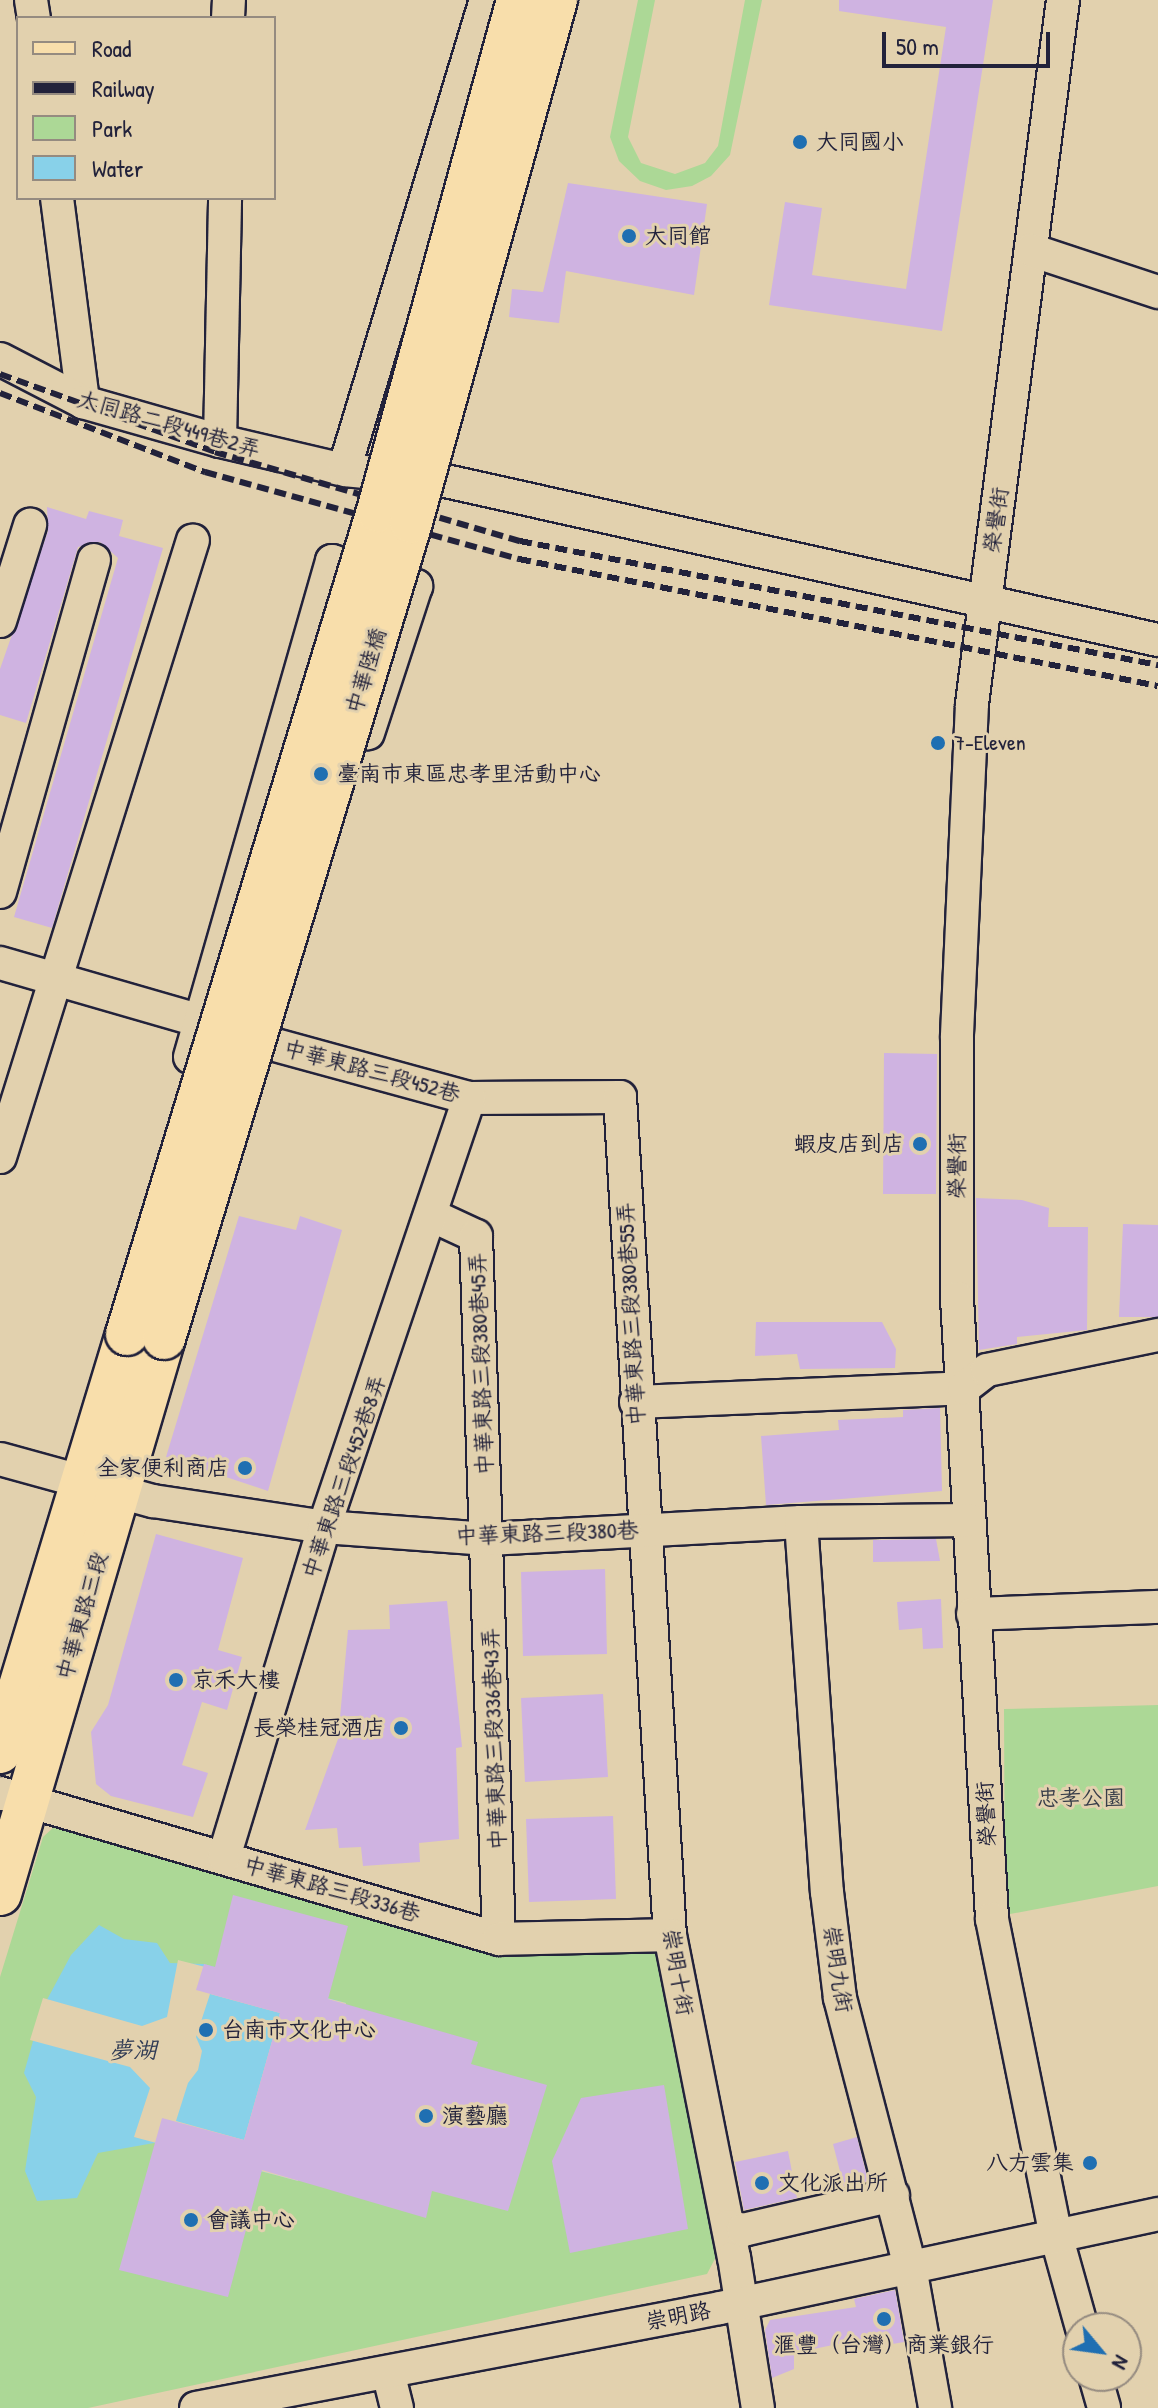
<!DOCTYPE html>
<html>
<head>
<meta charset="utf-8">
<style>
	body { margin:0 }
	#map { position:relative; width:1158px; height:2408px; overflow:hidden; background:#e2d1ae; font-family:"Patrick Hand","LXGW WenKai TC",sans-serif }
	div>[style] { position:absolute }
	.green>* { inset:0; background:#acd896 }
	.water>* { inset:0; background:#88d1e9 }
	.pier>* { inset:0; background:#e2d1ae }
	.building>* { inset:0; background:#cfb3e1 }
	.roads { filter:drop-shadow(2px 0 #22223b) drop-shadow(-2px 0 #22223b) drop-shadow(0 2px #22223b) drop-shadow(0 -2px #22223b) }
	.minor>* { height:32px; margin:-16px; padding:0 16px; transform-origin:16px; border-radius:16px; background:#e2d1ae }
	.major>* { height:42px; margin:-21px; padding:0 21px; transform-origin:21px; border-radius:21px; background:#f8deab }
	.rail>* { height:6px; margin-top:-3px; transform-origin:0; background:repeating-linear-gradient(90deg,#22223b 0 12px,transparent 0 18px) }
	.bridges { filter:drop-shadow(2px 0 #22223b) drop-shadow(-2px 0 #22223b) drop-shadow(0 2px #22223b) drop-shadow(0 -2px #22223b) }
	.major-bridge>* { height:42px; margin:-21px; padding:0 21px; transform-origin:21px; border-radius:21px; background:#f8deab }
	.dots>* { width:22px; height:22px; translate:-50% -50%; box-sizing:border-box; border:4px solid #e2d1ae; border-radius:50% }
	span { translate:-50% -50%; white-space:nowrap; text-align:center; line-height:1.15; -webkit-text-stroke:6px #e2d1ae; paint-order:stroke }
	.poi-label { font-size:22px; color:#22223b }
	.left { translate:0 -50%; text-align:left }
	.right { translate:-100% -50%; text-align:right }
	.street-label { font-size:22px; color:#22223b }
	.park-label { font-size:22px; color:#373d49 }
	.water-label { font-size:24px; color:#313c55; font-style:italic }
	.legend { position:absolute; left:16px; top:16px; width:260px; height:184px; box-sizing:border-box; background:#e2d1ae; border:2px solid #958b80; margin:0; padding:10px 14px; list-style:none; font-size:24px; color:#22223b }
	.legend li { display:flex; align-items:center; gap:16px; height:40px }
	.legend b { width:40px; border:2px solid #958b80 }
	.north { position:absolute; left:1062px; top:2312px; width:80px; height:80px; box-sizing:border-box; background:#e2d1ae; border:2px solid #958b80; border-radius:50%; rotate:119deg; font-size:22px; font-weight:700; line-height:32px; text-align:center; color:#22223b }
	.north::after { content:''; display:block; margin:auto; width:28px; height:36px; background:#1f6fb2; clip-path:polygon(50% 0,100% 100%,50% 72%,0 100%) }
	.scale { position:absolute; left:882px; top:32px; width:168px; height:36px; box-sizing:border-box; border:4px solid #22223b; border-top:0; padding-left:10px; font-size:24px; line-height:28px; white-space:nowrap; color:#22223b; -webkit-text-stroke:6px #e2d1ae; paint-order:stroke }
</style>
</head>
<body>
<div id="map">
	<div class="green">
		<div style="clip-path:polygon(638px 0,655px 0,628px 137px,641px 163px,675px 174px,705px 163px,718px 146px,745px 0,762px 0,730px 155px,711px 176px,692px 186px,666px 190px,640px 181px,619px 161px,610px 137px)"></div>
		<div style="clip-path:polygon(1158px 1705px,1158px 1886px,1005px 1915px,1004px 1709px)"></div>
		<div style="clip-path:polygon(55px 1826px,508px 1948px,657px 1952px,719px 2251px,707px 2274px,88px 2408px,0 2408px,0 1977px,43px 1837px)"></div>
	</div>
	<div class="water">
		<div style="clip-path:polygon(99px 1925px,124px 1939px,157px 1943px,170px 1963px,204px 1964px,346px 2003px,298px 2181px,154px 2143px,98px 2153px,77px 2198px,37px 2201px,25px 2171px,36px 2097px,24px 2073px,42px 2009px,71px 1955px)"></div>
	</div>
	<div class="pier">
		<div style="clip-path:polygon(evenodd,178px 1960px,346px 2003px,298px 2181px,134px 2137px,150px 2088px,130px 2067px,30px 2040px,43px 1998px,142px 2026px,167px 2017px,178px 1960px,210px 1994px,280px 2013px,244px 2140px,176px 2121px,188px 2083px,198px 2070px,202px 2051px,196px 2037px,210px 1994px)"></div>
	</div>
	<div class="building">
		<div style="clip-path:polygon(839px 0,993px 0,942px 331px,769px 305px,785px 202px,822px 208px,812px 275px,906px 289px,946px 27px,839px 11px)"></div>
		<div style="clip-path:polygon(568px 183px,707px 204px,694px 295px,566px 271px,559px 323px,509px 317px,512px 289px,543px 292px)"></div>
		<div style="clip-path:polygon(47px 507px,86px 519px,89px 511px,123px 520px,119px 536px,163px 548px,52px 928px,14px 917px,118px 558px,100px 542px,78px 547px,26px 723px,0 715px,0 669px,48px 531px)"></div>
		<div style="clip-path:polygon(884px 1053px,937px 1054px,936px 1194px,883px 1194px)"></div>
		<div style="clip-path:polygon(976px 1198px,1022px 1200px,1049px 1208px,1048px 1227px,1088px 1227px,1087px 1330px,1017px 1337px,1017px 1344px,979px 1350px)"></div>
		<div style="clip-path:polygon(239px 1216px,296px 1230px,300px 1216px,342px 1230px,268px 1491px,166px 1457px)"></div>
		<div style="clip-path:polygon(1123px 1224px,1158px 1225px,1158px 1317px,1119px 1317px)"></div>
		<div style="clip-path:polygon(756px 1322px,882px 1322px,896px 1349px,895px 1368px,800px 1369px,797px 1354px,755px 1356px)"></div>
		<div style="clip-path:polygon(940px 1408px,942px 1491px,766px 1505px,761px 1436px,839px 1430px,838px 1420px,903px 1417px,903px 1410px)"></div>
		<div style="clip-path:polygon(156px 1534px,243px 1558px,218px 1650px,242px 1657px,227px 1710px,202px 1702px,182px 1765px,208px 1773px,193px 1817px,111px 1796px,96px 1784px,91px 1732px,108px 1705px)"></div>
		<div style="clip-path:polygon(936px 1539px,940px 1561px,873px 1562px,873px 1540px)"></div>
		<div style="clip-path:polygon(605px 1569px,607px 1654px,523px 1656px,521px 1572px)"></div>
		<div style="clip-path:polygon(941px 1599px,943px 1648px,923px 1649px,922px 1628px,899px 1630px,897px 1602px)"></div>
		<div style="clip-path:polygon(447px 1601px,462px 1747px,456px 1748px,459px 1839px,419px 1843px,420px 1862px,363px 1866px,361px 1847px,339px 1848px,337px 1828px,305px 1830px,338px 1739px,348px 1630px,390px 1629px,389px 1605px)"></div>
		<div style="clip-path:polygon(603px 1694px,608px 1777px,525px 1782px,521px 1698px)"></div>
		<div style="clip-path:polygon(613px 1816px,616px 1899px,529px 1902px,526px 1819px)"></div>
		<div style="clip-path:polygon(233px 1895px,348px 1926px,328px 1999px,478px 2042px,471px 2064px,547px 2085px,508px 2211px,432px 2191px,426px 2218px,262px 2170px,228px 2297px,119px 2270px,162px 2118px,244px 2140px,280px 2013px,196px 1990px,204px 1964px,215px 1967px)"></div>
		<div style="clip-path:polygon(664px 2085px,688px 2229px,570px 2253px,552px 2161px,581px 2098px)"></div>
		<div style="clip-path:polygon(857px 2137px,868px 2181px,844px 2187px,833px 2144px)"></div>
		<div style="clip-path:polygon(788px 2151px,797px 2198px,744px 2210px,735px 2162px)"></div>
		<div style="clip-path:polygon(895px 2290px,904px 2342px,864px 2349px,862px 2339px,794px 2353px,794px 2369px,772px 2378px,765px 2330px,770px 2320px,856px 2307px,854px 2299px)"></div>
	</div>
	<div class="roads">
		<div class="minor">
			<div style="left:31px;top:0;width:18px;rotate:81deg"></div>
			<div style="left:1063px;top:0;width:710px;rotate:97.37deg"></div>
			<div style="left:972px;top:704px;width:334px;rotate:92.6deg"></div>
			<div style="left:957px;top:1038px;width:260px;rotate:90deg"></div>
			<div style="left:957px;top:1298px;width:622px;rotate:86.77deg"></div>
			<div style="left:992px;top:1919px;width:322px;rotate:78.6deg"></div>
			<div style="left:1056px;top:2235px;width:97px;rotate:74.4deg"></div>
			<div style="left:228px;top:18px;width:18px;rotate:-87deg"></div>
			<div style="left:57px;top:198px;width:206px;rotate:82.7deg"></div>
			<div style="left:1031px;top:250px;width:134px;rotate:18.3deg"></div>
			<div style="left:0;top:359px;width:93px;rotate:27.4deg"></div>
			<div style="left:83px;top:402px;width:142px;rotate:15.9deg"></div>
			<div style="left:220px;top:441px;width:127px;rotate:13.2deg"></div>
			<div style="left:344px;top:470px;width:93px;rotate:5.5deg"></div>
			<div style="left:437px;top:479px;width:739px;rotate:12.59deg"></div>
			<div style="left:220px;top:441px;width:243px;rotate:-88.8deg"></div>
			<div style="left:344px;top:470px;width:491px;rotate:-73.2deg"></div>
			<div style="left:0;top:621px;width:101px;rotate:-72.6deg"></div>
			<div style="left:0;top:892px;width:345px;rotate:-74.2deg"></div>
			<div style="left:0;top:963px;width:209px;rotate:16.1deg"></div>
			<div style="left:268px;top:1043px;width:208px;rotate:15.3deg"></div>
			<div style="left:469px;top:1098px;width:151px;rotate:-0.4deg"></div>
			<div style="left:620px;top:1097px;width:839px;rotate:86.59deg"></div>
			<div style="left:670px;top:1935px;width:328px;rotate:78.8deg"></div>
			<div style="left:734px;top:2257px;width:153px;rotate:81deg"></div>
			<div style="left:190px;top:1057px;width:516px;rotate:-74.02deg"></div>
			<div style="left:332px;top:561px;width:88px;rotate:16.6deg"></div>
			<div style="left:416px;top:586px;width:155px;rotate:108.1deg"></div>
			<div style="left:0;top:1157px;width:646px;rotate:-72.63deg"></div>
			<div style="left:433px;top:1216px;width:47px;rotate:24.9deg"></div>
			<div style="left:476px;top:1236px;width:703px;rotate:88.13deg"></div>
			<div style="left:636px;top:1402px;width:328px;rotate:-2.4deg"></div>
			<div style="left:964px;top:1388px;width:29px;rotate:-38deg"></div>
			<div style="left:987px;top:1370px;width:175px;rotate:-11.6deg"></div>
			<div style="left:0;top:1459px;width:159px;rotate:15.4deg"></div>
			<div style="left:153px;top:1501px;width:173px;rotate:8.6deg"></div>
			<div style="left:324px;top:1527px;width:164px;rotate:4.2deg"></div>
			<div style="left:488px;top:1539px;width:313px;rotate:-3.1deg"></div>
			<div style="left:801px;top:1522px;width:168px;rotate:-0.7deg"></div>
			<div style="left:801px;top:1522px;width:371px;rotate:86deg"></div>
			<div style="left:827px;top:1892px;width:107px;rotate:83deg"></div>
			<div style="left:840px;top:1998px;width:278px;rotate:75.4deg"></div>
			<div style="left:910px;top:2267px;width:143px;rotate:79.9deg"></div>
			<div style="left:973px;top:1614px;width:185px;rotate:-2.2deg"></div>
			<div style="left:0;top:1793px;width:520px;rotate:16.31deg"></div>
			<div style="left:499px;top:1939px;width:171px;rotate:-1.3deg"></div>
			<div style="left:224px;top:1857px;width:345px;rotate:-73.1deg"></div>
			<div style="left:324px;top:1527px;width:453px;rotate:-71.3deg"></div>
			<div style="left:728px;top:2226px;width:16px;rotate:15deg"></div>
			<div style="left:743px;top:2230px;width:154px;rotate:-13.1deg"></div>
			<div style="left:388px;top:2372px;width:37px;rotate:76deg"></div>
			<div style="left:1095px;top:2376px;width:33px;rotate:74deg"></div>
			<div style="left:196px;top:2408px;width:533px;rotate:-10.8deg"></div>
			<div style="left:720px;top:2308px;width:448px;rotate:-12.1deg"></div>
		</div>
		<div class="major">
			<div style="left:0;top:1752px;width:437px;rotate:-73.1deg"></div>
			<div style="left:0;top:1894px;width:580px;rotate:-73.57deg"></div>
		</div>
	</div>
	<div class="rail">
		<div style="left:0;top:374px;width:229px;rotate:19.9deg"></div>
		<div style="left:215px;top:452px;width:318px;rotate:16.3deg"></div>
		<div style="left:520px;top:541px;width:650px;rotate:11deg"></div>
		<div style="left:0;top:393px;width:220px;rotate:21.1deg"></div>
		<div style="left:205px;top:472px;width:326px;rotate:15.5deg"></div>
		<div style="left:519px;top:559px;width:651px;rotate:11.24deg"></div>
	</div>
	<div class="bridges">
		<div class="major-bridge">
			<div style="left:127px;top:1334px;width:860px;rotate:-73.04deg"></div>
			<div style="left:378px;top:511px;width:530px;rotate:-74.68deg"></div>
			<div style="left:164px;top:1338px;width:853px;rotate:-73.16deg"></div>
			<div style="left:411px;top:522px;width:542px;rotate:-74.48deg"></div>
		</div>
	</div>
	<div class="dots">
		<div style="left:800px;top:142px;background:#1f6fb2"></div>
		<div style="left:629px;top:236px;background:#1f6fb2"></div>
		<div style="left:938px;top:743px;background:#1f6fb2"></div>
		<div style="left:321px;top:774px;background:#1f6fb2"></div>
		<div style="left:920px;top:1144px;background:#1f6fb2"></div>
		<div style="left:245px;top:1468px;background:#1f6fb2"></div>
		<div style="left:176px;top:1680px;background:#1f6fb2"></div>
		<div style="left:401px;top:1728px;background:#1f6fb2"></div>
		<div style="left:206px;top:2030px;background:#1f6fb2"></div>
		<div style="left:426px;top:2116px;background:#1f6fb2"></div>
		<div style="left:1090px;top:2163px;background:#1f6fb2"></div>
		<div style="left:762px;top:2183px;background:#1f6fb2"></div>
		<div style="left:191px;top:2220px;background:#1f6fb2"></div>
		<div style="left:884px;top:2319px;background:#1f6fb2"></div>
	</div>
	<div class="poi-label">
		<span class="left" style="left:816px;top:142px">大同國小</span>
		<span class="left" style="left:645px;top:236px">大同館</span>
		<span class="left" style="left:954px;top:743px">7-Eleven</span>
		<span class="left" style="left:337px;top:774px">臺南市東區忠孝里活動中心</span>
		<span class="right" style="left:904px;top:1144px">蝦皮店到店</span>
		<span class="right" style="left:229px;top:1468px">全家便利商店</span>
		<span class="left" style="left:192px;top:1680px">京禾大樓</span>
		<span class="right" style="left:385px;top:1728px">長榮桂冠酒店</span>
		<span class="left" style="left:222px;top:2030px">台南市文化中心</span>
		<span class="left" style="left:442px;top:2116px">演藝廳</span>
		<span class="right" style="left:1074px;top:2163px">八方雲集</span>
		<span class="left" style="left:778px;top:2183px">文化派出所</span>
		<span class="left" style="left:207px;top:2220px">會議中心</span>
		<span style="left:884px;top:2345px">滙豐（台灣）商業銀行</span>
	</div>
	<div class="street-label">
		<span style="left:169px;top:424px;rotate:16deg">大同路二段449巷2弄</span>
		<span style="left:996px;top:520px;rotate:-82deg">榮譽街</span>
		<span style="left:366px;top:671px;rotate:-73deg">中華陸橋</span>
		<span style="left:372px;top:1071px;rotate:15deg">中華東路三段452巷</span>
		<span style="left:957px;top:1166px;rotate:-90deg">榮譽街</span>
		<span style="left:631px;top:1314px;rotate:-93deg">中華東路三段380巷55弄</span>
		<span style="left:481px;top:1364px;rotate:-92deg">中華東路三段380巷45弄</span>
		<span style="left:344px;top:1477px;rotate:-71deg">中華東路三段452巷8弄</span>
		<span style="left:547px;top:1533px;rotate:-2deg">中華東路三段380巷</span>
		<span style="left:82px;top:1616px;rotate:-74deg">中華東路三段</span>
		<span style="left:494px;top:1739px;rotate:-92deg">中華東路三段336巷43弄</span>
		<span style="left:986px;top:1814px;rotate:-93deg">榮譽街</span>
		<span style="left:332px;top:1889px;rotate:16deg">中華東路三段336巷</span>
		<span style="left:838px;top:1969px;rotate:81deg">崇明九街</span>
		<span style="left:678px;top:1972px;rotate:80deg">崇明十街</span>
		<span style="left:678px;top:2316px;rotate:-11deg">崇明路</span>
	</div>
	<div class="park-label">
		<span style="left:1081px;top:1798px">忠孝公園</span>
	</div>
	<div class="water-label">
		<span style="left:133px;top:2050px">夢湖</span>
	</div>
	<ul class="legend">
	<li><b style="height:10px;background:#f8deab"></b>Road</li>
	<li><b style="height:10px;background:#22223b"></b>Railway</li>
	<li><b style="height:22px;background:#acd896"></b>Park</li>
	<li><b style="height:22px;background:#88d1e9"></b>Water</li>
	</ul>
	<div class="north">N</div>
	<div class="scale">50 m</div>
</div>
</body>
</html>
